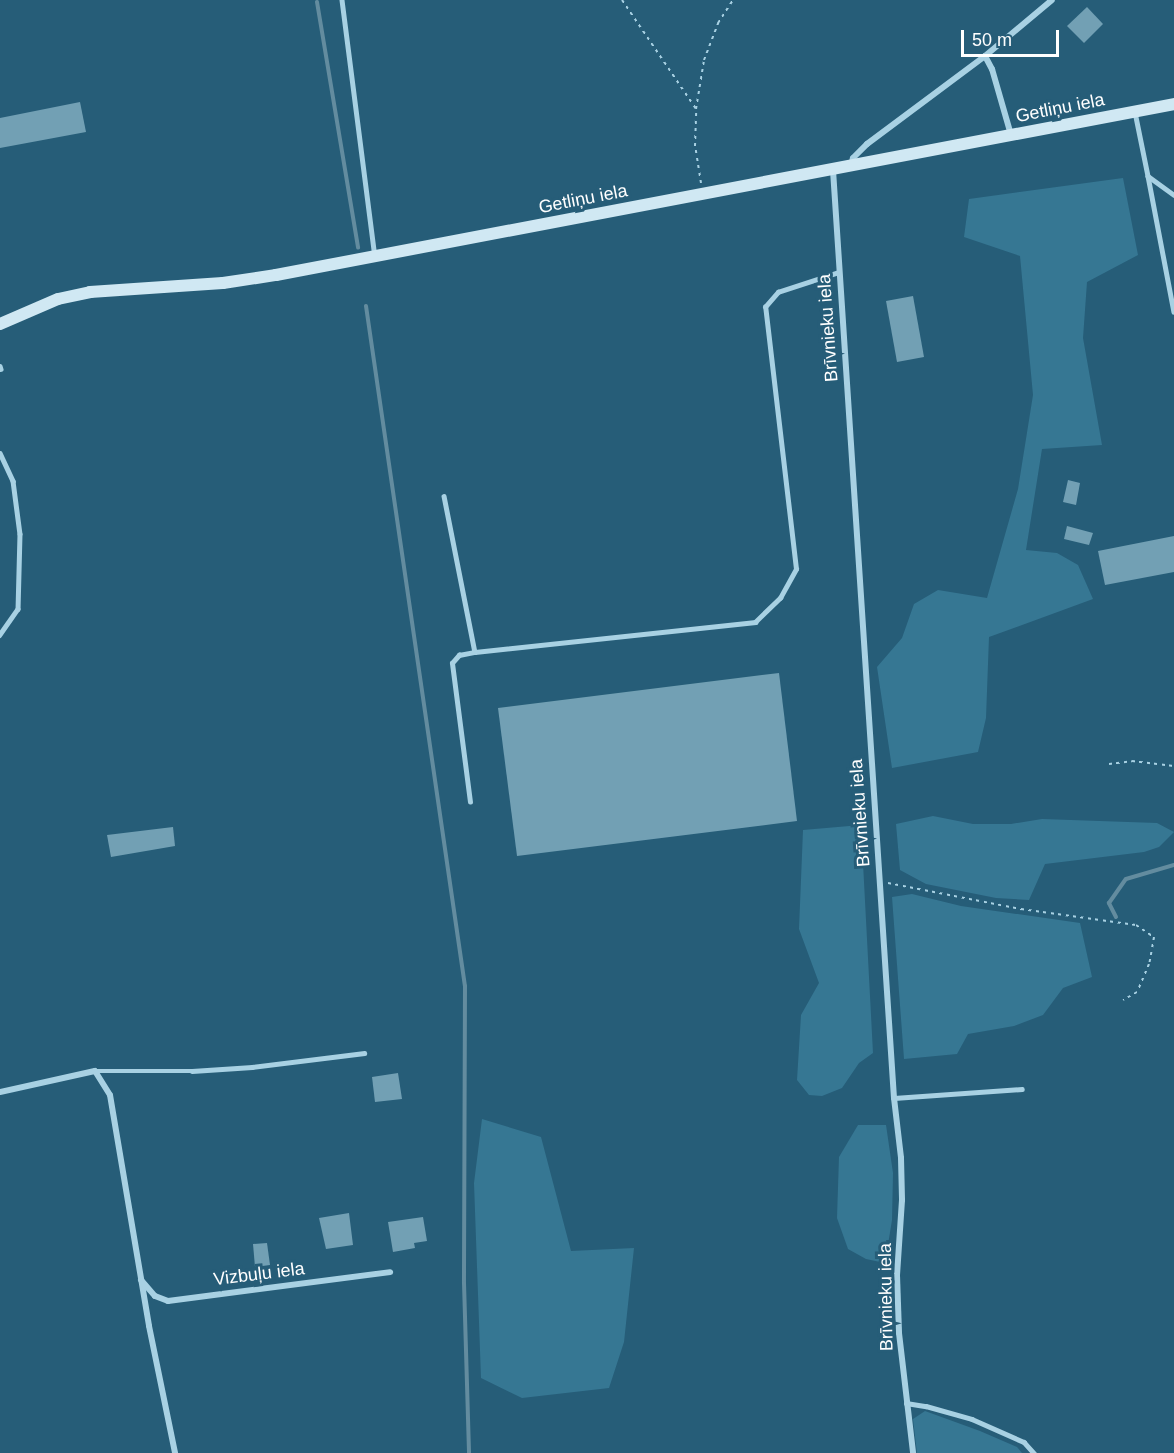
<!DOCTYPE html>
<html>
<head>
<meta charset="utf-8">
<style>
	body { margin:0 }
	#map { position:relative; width:1174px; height:1453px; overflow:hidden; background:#265d78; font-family:Arial,sans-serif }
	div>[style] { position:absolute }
	.green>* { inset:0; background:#367793 }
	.stream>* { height:4px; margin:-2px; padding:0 2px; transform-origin:2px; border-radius:2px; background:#638c9f }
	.building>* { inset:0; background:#72a0b4 }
	.path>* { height:2px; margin-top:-1px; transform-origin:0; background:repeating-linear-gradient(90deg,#a8d1e3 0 3px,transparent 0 7.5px) }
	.lane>* { height:4.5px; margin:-2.25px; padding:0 2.25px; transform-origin:2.25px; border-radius:2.25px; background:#a8d1e3 }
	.street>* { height:6px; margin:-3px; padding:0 3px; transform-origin:3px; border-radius:3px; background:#a8d1e3 }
	.secondary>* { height:12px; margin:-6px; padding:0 6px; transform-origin:6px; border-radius:6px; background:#d0e8f3 }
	span { translate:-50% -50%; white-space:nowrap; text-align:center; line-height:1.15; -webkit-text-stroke:6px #265d78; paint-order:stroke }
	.street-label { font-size:18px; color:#fff }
	.scale { position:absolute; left:961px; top:30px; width:98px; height:27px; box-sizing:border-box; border:3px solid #fff; border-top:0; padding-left:8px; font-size:18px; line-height:21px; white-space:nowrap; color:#fff; -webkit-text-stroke:4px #265d78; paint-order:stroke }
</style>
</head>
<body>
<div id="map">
	<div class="green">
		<div style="clip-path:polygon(1123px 178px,1138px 255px,1087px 282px,1083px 338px,1102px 445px,1042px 449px,1026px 550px,1057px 553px,1078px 565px,1093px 599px,989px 637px,986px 718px,978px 752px,892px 768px,877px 667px,902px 638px,914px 604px,938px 590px,987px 598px,1018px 489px,1033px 395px,1020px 256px,964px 237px,969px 199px)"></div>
		<div style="clip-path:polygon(933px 816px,973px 824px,1011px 824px,1042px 819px,1157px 823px,1174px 832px,1159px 847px,1144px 852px,1045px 864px,1029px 900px,996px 898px,926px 884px,900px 870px,896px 824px)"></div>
		<div style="clip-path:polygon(861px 825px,873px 1053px,859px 1063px,842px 1088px,822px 1096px,809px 1095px,797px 1080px,801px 1015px,819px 983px,799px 929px,803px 830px)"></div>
		<div style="clip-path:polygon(912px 894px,961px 906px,1080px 923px,1092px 977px,1063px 988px,1043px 1015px,1014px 1026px,968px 1034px,957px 1054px,904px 1059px,892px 897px)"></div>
		<div style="clip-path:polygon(482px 1119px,541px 1137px,571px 1251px,634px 1248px,624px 1342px,609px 1388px,522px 1398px,481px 1378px,474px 1183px)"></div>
		<div style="clip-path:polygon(858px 1125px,886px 1125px,893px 1173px,892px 1220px,885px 1263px,866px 1259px,848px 1249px,837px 1218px,839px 1157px)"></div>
		<div style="clip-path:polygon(925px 1411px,980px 1431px,1017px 1447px,1022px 1453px,917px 1453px,913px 1419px)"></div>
	</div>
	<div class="stream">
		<div style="left:317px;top:2px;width:249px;rotate:80.5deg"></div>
		<div style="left:366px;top:306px;width:687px;rotate:81.72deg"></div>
		<div style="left:465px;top:986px;width:297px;rotate:90.2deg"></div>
		<div style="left:464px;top:1283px;width:170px;rotate:88.3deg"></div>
		<div style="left:1116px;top:917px;width:16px;rotate:-117deg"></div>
		<div style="left:1109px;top:903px;width:29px;rotate:-55deg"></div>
		<div style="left:1126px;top:879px;width:50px;rotate:-16.3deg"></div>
	</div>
	<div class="building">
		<div style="clip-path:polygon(1087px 7px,1103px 24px,1084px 43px,1067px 26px)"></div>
		<div style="clip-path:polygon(80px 102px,86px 132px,0 148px,0 118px)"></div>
		<div style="clip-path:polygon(913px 296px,924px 357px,897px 362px,886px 301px)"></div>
		<div style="clip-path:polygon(1068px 480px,1080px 483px,1076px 505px,1063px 502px)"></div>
		<div style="clip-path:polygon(1067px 526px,1093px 533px,1089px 545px,1064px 539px)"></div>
		<div style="clip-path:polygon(1174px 536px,1174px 572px,1105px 585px,1098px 551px)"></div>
		<div style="clip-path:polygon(779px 673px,797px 821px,517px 856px,498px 708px)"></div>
		<div style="clip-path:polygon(173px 827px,175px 846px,111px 857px,107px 835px)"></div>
		<div style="clip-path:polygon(398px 1073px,402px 1099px,375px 1102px,372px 1077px)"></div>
		<div style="clip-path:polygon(349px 1213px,353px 1245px,326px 1249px,319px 1218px)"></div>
		<div style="clip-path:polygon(423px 1217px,427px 1241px,414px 1243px,415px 1248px,393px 1252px,388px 1222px)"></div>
		<div style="clip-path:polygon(267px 1243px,270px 1265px,255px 1267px,253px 1244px)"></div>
	</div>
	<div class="path">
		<div style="left:622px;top:0;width:132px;rotate:55.8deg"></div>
		<div style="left:701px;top:183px;width:37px;rotate:-99deg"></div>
		<div style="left:695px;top:146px;width:37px;rotate:-88deg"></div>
		<div style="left:696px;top:109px;width:50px;rotate:-80.7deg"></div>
		<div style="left:704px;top:60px;width:40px;rotate:-69deg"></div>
		<div style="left:718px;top:23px;width:27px;rotate:-57deg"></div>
		<div style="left:1109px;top:764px;width:23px;rotate:-7deg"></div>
		<div style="left:1132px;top:761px;width:42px;rotate:6.8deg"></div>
		<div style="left:888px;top:883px;width:136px;rotate:11.1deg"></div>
		<div style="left:1021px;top:909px;width:116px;rotate:7.9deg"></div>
		<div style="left:1136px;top:925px;width:22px;rotate:34deg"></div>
		<div style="left:1154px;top:937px;width:27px;rotate:100deg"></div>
		<div style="left:1149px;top:964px;width:30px;rotate:113deg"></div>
		<div style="left:1137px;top:992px;width:16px;rotate:150deg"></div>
	</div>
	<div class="lane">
		<div style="left:342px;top:0;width:258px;rotate:82.7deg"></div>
		<div style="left:1135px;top:112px;width:65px;rotate:78.5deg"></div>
		<div style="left:1148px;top:176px;width:32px;rotate:36deg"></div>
		<div style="left:1148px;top:176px;width:138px;rotate:79.2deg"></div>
		<div style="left:0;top:366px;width:3px;rotate:72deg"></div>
		<div style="left:0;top:453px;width:31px;rotate:65deg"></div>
		<div style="left:13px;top:481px;width:53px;rotate:82.5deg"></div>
		<div style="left:20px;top:534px;width:75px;rotate:91.5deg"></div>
		<div style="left:18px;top:609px;width:32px;rotate:125deg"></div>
		<div style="left:444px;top:496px;width:159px;rotate:78.8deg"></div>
		<div style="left:475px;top:652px;width:282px;rotate:-6.1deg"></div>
		<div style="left:755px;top:622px;width:35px;rotate:-44deg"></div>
		<div style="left:780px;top:598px;width:33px;rotate:-61deg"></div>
		<div style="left:796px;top:569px;width:264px;rotate:-96.7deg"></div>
		<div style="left:765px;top:307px;width:20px;rotate:-49deg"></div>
		<div style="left:778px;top:292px;width:64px;rotate:-18.2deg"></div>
		<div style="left:470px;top:802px;width:140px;rotate:-97.4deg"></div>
		<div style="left:452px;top:663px;width:11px;rotate:-49deg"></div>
		<div style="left:459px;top:655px;width:16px;rotate:-11deg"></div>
		<div style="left:95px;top:1071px;width:97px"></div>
		<div style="left:192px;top:1071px;width:60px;rotate:-3.8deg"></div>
		<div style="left:252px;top:1067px;width:113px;rotate:-7.1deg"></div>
		<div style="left:894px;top:1098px;width:128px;rotate:-4deg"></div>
		<div style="left:906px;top:1403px;width:20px;rotate:9deg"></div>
		<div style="left:926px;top:1406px;width:48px;rotate:15.8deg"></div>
		<div style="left:972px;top:1419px;width:57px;rotate:23.9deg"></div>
		<div style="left:1024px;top:1442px;width:15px;rotate:48deg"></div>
	</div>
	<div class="street">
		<div style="left:985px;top:56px;width:15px;rotate:62deg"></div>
		<div style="left:992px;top:69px;width:69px;rotate:73.9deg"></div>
		<div style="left:851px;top:166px;width:8px;rotate:-76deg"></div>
		<div style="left:853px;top:158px;width:20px;rotate:-45deg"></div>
		<div style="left:867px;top:144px;width:147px;rotate:-36.7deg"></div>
		<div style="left:985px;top:56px;width:87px;rotate:-39.9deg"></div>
		<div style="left:833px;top:170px;width:930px;rotate:86.24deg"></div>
		<div style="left:894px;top:1098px;width:60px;rotate:83.3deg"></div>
		<div style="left:901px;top:1158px;width:42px;rotate:88.6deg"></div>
		<div style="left:902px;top:1200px;width:75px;rotate:93.8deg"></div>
		<div style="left:897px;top:1275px;width:58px;rotate:88deg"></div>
		<div style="left:899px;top:1333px;width:121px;rotate:83.3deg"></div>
		<div style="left:0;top:1092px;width:97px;rotate:-12.5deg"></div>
		<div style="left:95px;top:1071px;width:28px;rotate:58deg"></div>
		<div style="left:110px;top:1095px;width:234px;rotate:80.4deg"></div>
		<div style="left:149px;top:1326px;width:130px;rotate:78.4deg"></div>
		<div style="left:141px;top:1280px;width:21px;rotate:49deg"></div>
		<div style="left:155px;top:1296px;width:14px;rotate:21deg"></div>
		<div style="left:168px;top:1301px;width:224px;rotate:-7.4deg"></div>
	</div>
	<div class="secondary">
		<div style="left:0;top:324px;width:63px;rotate:-23.3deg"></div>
		<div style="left:58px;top:299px;width:33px;rotate:-12deg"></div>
		<div style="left:90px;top:292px;width:133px;rotate:-3.9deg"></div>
		<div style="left:223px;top:283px;width:54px;rotate:-8.6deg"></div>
		<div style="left:276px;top:275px;width:914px;rotate:-10.78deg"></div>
	</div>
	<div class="street-label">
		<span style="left:1060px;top:108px;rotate:-11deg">Getliņu iela</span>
		<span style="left:583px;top:199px;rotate:-11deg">Getliņu iela</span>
		<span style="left:828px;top:328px;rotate:-94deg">Brīvnieku iela</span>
		<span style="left:860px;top:813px;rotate:-94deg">Brīvnieku iela</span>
		<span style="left:259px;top:1274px;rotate:-7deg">Vizbuļu iela</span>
		<span style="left:886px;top:1297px;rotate:-91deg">Brīvnieku iela</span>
	</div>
	<div class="scale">50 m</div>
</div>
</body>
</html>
